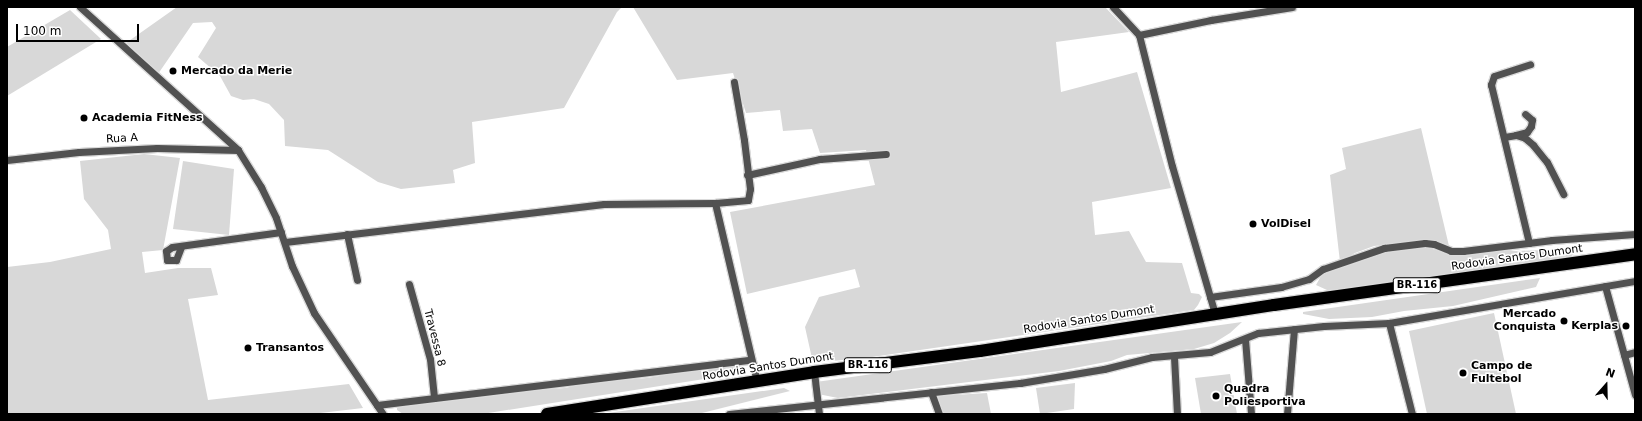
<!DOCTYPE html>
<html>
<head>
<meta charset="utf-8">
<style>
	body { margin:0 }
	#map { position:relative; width:1642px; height:421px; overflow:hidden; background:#fff; font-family:"DejaVu Sans",sans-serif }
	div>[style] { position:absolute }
	.green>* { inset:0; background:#d8d8d8 }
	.roads { filter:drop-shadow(1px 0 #dbdbdb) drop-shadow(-1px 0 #dbdbdb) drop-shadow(0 1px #dbdbdb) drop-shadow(0 -1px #dbdbdb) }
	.street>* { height:7px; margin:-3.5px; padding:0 3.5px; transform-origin:3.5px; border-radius:3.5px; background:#515151 }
	.highway>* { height:12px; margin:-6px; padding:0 6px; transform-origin:6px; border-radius:6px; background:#000 }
	.dots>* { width:11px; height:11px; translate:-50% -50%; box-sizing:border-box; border:2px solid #fff; border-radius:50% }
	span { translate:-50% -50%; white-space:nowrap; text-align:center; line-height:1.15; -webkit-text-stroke:3px #fff; paint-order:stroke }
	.shield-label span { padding:1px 3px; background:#fff; border:1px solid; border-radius:3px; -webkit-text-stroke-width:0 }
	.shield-label { font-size:10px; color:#000; font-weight:700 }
	.poi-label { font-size:11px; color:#000; font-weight:700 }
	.left { translate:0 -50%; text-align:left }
	.right { translate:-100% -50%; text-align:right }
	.street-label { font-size:11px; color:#000 }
	.frame { position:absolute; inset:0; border:8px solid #000; pointer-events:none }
	.north { position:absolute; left:1586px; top:365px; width:40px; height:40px; -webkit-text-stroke:3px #fff; paint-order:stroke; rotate:20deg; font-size:11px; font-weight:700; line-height:16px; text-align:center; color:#000 }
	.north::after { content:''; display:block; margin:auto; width:14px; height:18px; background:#000; clip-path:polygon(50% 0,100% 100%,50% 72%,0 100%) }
	.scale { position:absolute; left:16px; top:24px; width:123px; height:18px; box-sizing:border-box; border:2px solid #000; border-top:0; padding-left:5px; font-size:12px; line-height:14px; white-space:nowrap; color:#000; -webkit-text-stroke:3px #fff; paint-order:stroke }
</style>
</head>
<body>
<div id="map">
	<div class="green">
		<div style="clip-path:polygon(177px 7px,622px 7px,617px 12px,564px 108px,472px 122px,475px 163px,453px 170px,455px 183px,401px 189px,378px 182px,328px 150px,285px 146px,284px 120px,269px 104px,254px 99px,243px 100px,231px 96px,220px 76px,198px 57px,216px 28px,212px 22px,193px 23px,158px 74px,126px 43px)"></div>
		<div style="clip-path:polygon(633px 7px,1105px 7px,1129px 32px,1056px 42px,1061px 92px,1137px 72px,1171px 188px,1092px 202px,1095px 235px,1129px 231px,1146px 262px,1182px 263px,1191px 293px,1199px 294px,1202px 297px,1198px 305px,1194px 310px,872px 357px,813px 363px,805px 327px,819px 297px,860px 287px,855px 269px,747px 294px,730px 212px,875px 185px,866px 150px,820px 153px,812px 129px,783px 131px,780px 110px,746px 113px,733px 73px,677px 80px)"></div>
		<div style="clip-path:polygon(70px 10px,101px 39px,7px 96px,7px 47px)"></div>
		<div style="clip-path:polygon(1421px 128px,1449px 246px,1433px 240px,1374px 246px,1355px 253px,1340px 262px,1330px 175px,1346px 169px,1342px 148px)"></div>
		<div style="clip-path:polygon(144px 154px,180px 158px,163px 250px,142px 252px,145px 273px,178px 268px,211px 268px,218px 295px,188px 299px,208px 400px,349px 384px,363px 408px,312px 414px,7px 414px,7px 267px,50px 262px,111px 249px,108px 230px,84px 199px,80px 161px)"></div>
		<div style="clip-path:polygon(183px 161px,234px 169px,229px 235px,173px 229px)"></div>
		<div style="clip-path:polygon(1425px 247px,1455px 255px,1498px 249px,1516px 251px,1569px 249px,1574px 250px,1575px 253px,1569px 258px,1362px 289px,1327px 290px,1316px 285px,1321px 276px,1329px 270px,1375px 254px)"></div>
		<div style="clip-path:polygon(1540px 278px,1536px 287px,1453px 306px,1404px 311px,1372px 317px,1329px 319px,1303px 314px,1303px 312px)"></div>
		<div style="clip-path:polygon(1494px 313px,1516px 414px,1427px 414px,1409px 331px)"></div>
		<div style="clip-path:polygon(1242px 322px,1230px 333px,1214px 343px,1194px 349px,1127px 355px,1111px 361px,1059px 371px,838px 398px,818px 394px,816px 382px)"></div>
		<div style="clip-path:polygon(740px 363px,744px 368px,736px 374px,482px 414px,403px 414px,397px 410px,397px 406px,431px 399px,528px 388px,535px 390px,565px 388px,587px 383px,647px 378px)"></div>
		<div style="clip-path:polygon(1230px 374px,1237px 414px,1201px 414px,1195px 378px)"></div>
		<div style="clip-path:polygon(1075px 383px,1074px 409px,1040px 414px,1036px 388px)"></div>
		<div style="clip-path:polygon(784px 388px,790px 391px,698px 414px,601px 414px)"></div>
		<div style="clip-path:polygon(987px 393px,991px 414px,939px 414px,938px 396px)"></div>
	</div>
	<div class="roads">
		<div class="street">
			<div style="left:80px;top:7px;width:213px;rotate:42.1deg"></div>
			<div style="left:238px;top:150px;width:44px;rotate:58.1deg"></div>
			<div style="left:261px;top:187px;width:34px;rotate:64deg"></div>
			<div style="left:276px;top:218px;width:51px;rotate:71.6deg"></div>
			<div style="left:292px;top:266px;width:52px;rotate:64.9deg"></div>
			<div style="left:314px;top:313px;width:122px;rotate:55.7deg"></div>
			<div style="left:1113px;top:7px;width:38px;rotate:47deg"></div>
			<div style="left:1139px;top:35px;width:135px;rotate:75.9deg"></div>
			<div style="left:1172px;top:166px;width:154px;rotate:73.8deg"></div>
			<div style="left:1139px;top:35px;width:74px;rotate:-11.8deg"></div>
			<div style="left:1211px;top:20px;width:82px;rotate:-9.1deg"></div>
			<div style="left:1516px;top:135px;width:11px;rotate:-15deg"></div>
			<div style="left:1527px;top:132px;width:7px;rotate:-56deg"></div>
			<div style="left:1531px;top:126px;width:6px;rotate:-81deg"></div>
			<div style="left:1532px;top:120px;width:9px;rotate:-139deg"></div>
			<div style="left:1504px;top:137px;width:12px;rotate:-9deg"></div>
			<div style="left:1516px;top:135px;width:9px;rotate:18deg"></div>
			<div style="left:1525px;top:138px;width:11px;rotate:41deg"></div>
			<div style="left:1533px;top:145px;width:22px;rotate:51deg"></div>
			<div style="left:1547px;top:162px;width:36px;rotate:63deg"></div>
			<div style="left:7px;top:160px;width:72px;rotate:-6.3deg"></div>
			<div style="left:79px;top:152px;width:78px;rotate:-2.9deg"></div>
			<div style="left:157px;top:148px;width:81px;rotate:1.4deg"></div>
			<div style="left:747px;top:175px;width:75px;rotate:-12.4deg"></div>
			<div style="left:820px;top:159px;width:66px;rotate:-4.3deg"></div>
			<div style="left:715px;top:203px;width:184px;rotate:76.8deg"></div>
			<div style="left:347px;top:234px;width:47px;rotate:77.7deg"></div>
			<div style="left:285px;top:242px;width:321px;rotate:-6.8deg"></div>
			<div style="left:604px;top:204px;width:111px;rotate:-0.5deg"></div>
			<div style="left:715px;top:203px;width:33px;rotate:-5deg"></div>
			<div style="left:748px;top:200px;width:11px;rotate:-80deg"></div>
			<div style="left:750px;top:189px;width:49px;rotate:-97deg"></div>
			<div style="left:744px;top:140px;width:59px;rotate:-99.8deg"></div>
			<div style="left:1529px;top:243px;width:163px;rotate:-103.5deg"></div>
			<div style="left:1491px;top:85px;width:9px;rotate:-72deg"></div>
			<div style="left:1494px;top:76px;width:38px;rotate:-18deg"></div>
			<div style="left:181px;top:247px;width:14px;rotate:111deg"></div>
			<div style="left:176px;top:260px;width:9px;rotate:180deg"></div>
			<div style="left:167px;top:260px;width:9px;rotate:-96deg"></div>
			<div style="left:166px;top:251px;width:7px;rotate:-34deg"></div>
			<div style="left:172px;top:247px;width:110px;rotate:-7.8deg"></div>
			<div style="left:409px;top:284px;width:78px;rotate:74.4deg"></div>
			<div style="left:430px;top:359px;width:39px;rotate:84deg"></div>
			<div style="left:1605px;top:286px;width:113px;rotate:74.6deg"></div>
			<div style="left:1210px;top:297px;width:72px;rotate:-8deg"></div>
			<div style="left:1281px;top:287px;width:29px;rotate:-16deg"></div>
			<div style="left:1309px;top:279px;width:17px;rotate:-36deg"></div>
			<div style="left:1323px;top:269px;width:65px;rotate:-19deg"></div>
			<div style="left:1384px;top:248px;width:41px;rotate:-7deg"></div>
			<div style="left:1425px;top:243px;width:9px;rotate:6deg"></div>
			<div style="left:1434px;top:244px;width:18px;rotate:22deg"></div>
			<div style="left:1451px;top:251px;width:12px"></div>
			<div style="left:1463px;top:251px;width:90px;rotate:-7deg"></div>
			<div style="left:1552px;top:240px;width:83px;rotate:-4.1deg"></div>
			<div style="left:1389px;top:323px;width:94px;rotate:75.8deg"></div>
			<div style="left:1245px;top:339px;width:75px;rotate:85.4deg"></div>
			<div style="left:1624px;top:355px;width:11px;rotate:-15deg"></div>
			<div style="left:1174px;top:357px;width:57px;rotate:87deg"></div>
			<div style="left:814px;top:372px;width:42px;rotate:83.2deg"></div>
			<div style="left:931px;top:392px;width:23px;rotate:70deg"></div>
			<div style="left:377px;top:405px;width:376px;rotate:-6.9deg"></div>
			<div style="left:729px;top:414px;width:293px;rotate:-6.1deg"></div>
			<div style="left:1020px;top:383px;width:85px;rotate:-9.5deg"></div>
			<div style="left:1104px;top:369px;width:49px;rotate:-14deg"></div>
			<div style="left:1152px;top:357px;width:58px;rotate:-4.9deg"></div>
			<div style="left:1210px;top:352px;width:52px;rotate:-21.6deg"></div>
			<div style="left:1258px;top:333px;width:66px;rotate:-6.1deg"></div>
			<div style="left:1324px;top:326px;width:65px;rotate:-2.6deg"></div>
			<div style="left:1389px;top:323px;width:250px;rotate:-9.7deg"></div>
			<div style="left:1287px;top:414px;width:85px;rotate:-85.3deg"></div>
		</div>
		<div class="highway">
			<div style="left:547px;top:414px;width:270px;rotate:-8.9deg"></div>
			<div style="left:814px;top:372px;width:167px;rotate:-7.2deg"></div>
			<div style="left:980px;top:351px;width:298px;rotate:-8.9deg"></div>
			<div style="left:1274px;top:305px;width:365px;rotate:-8deg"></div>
		</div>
	</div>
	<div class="dots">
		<div style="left:173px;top:71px;background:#000"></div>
		<div style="left:84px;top:118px;background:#000"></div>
		<div style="left:1253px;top:224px;background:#000"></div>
		<div style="left:1564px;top:321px;background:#000"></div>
		<div style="left:1626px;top:326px;background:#000"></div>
		<div style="left:248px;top:348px;background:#000"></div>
		<div style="left:1463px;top:373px;background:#000"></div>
		<div style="left:1216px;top:396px;background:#000"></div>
	</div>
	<div class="shield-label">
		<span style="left:1417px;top:285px">BR-116</span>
		<span style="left:868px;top:365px">BR-116</span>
	</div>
	<div class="poi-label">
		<span class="left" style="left:181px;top:71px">Mercado da Merie</span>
		<span class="left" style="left:92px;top:118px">Academia FitNess</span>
		<span class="left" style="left:1261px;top:224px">VolDisel</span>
		<span class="right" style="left:1556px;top:321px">Mercado<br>Conquista</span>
		<span class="right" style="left:1618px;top:326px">Kerplas</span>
		<span class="left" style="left:256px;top:348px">Transantos</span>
		<span class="left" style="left:1471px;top:373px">Campo de<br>Fultebol</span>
		<span class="left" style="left:1224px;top:396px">Quadra<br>Poliesportiva</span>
	</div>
	<div class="street-label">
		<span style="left:122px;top:139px;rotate:-3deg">Rua A</span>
		<span style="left:1517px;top:258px;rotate:-8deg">Rodovia Santos Dumont</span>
		<span style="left:1089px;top:320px;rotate:-9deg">Rodovia Santos Dumont</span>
		<span style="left:434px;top:338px;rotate:76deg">Travessa 8</span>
		<span style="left:768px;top:367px;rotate:-9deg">Rodovia Santos Dumont</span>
	</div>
	<div class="frame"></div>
	<div class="north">N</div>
	<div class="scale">100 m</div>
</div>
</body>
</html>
